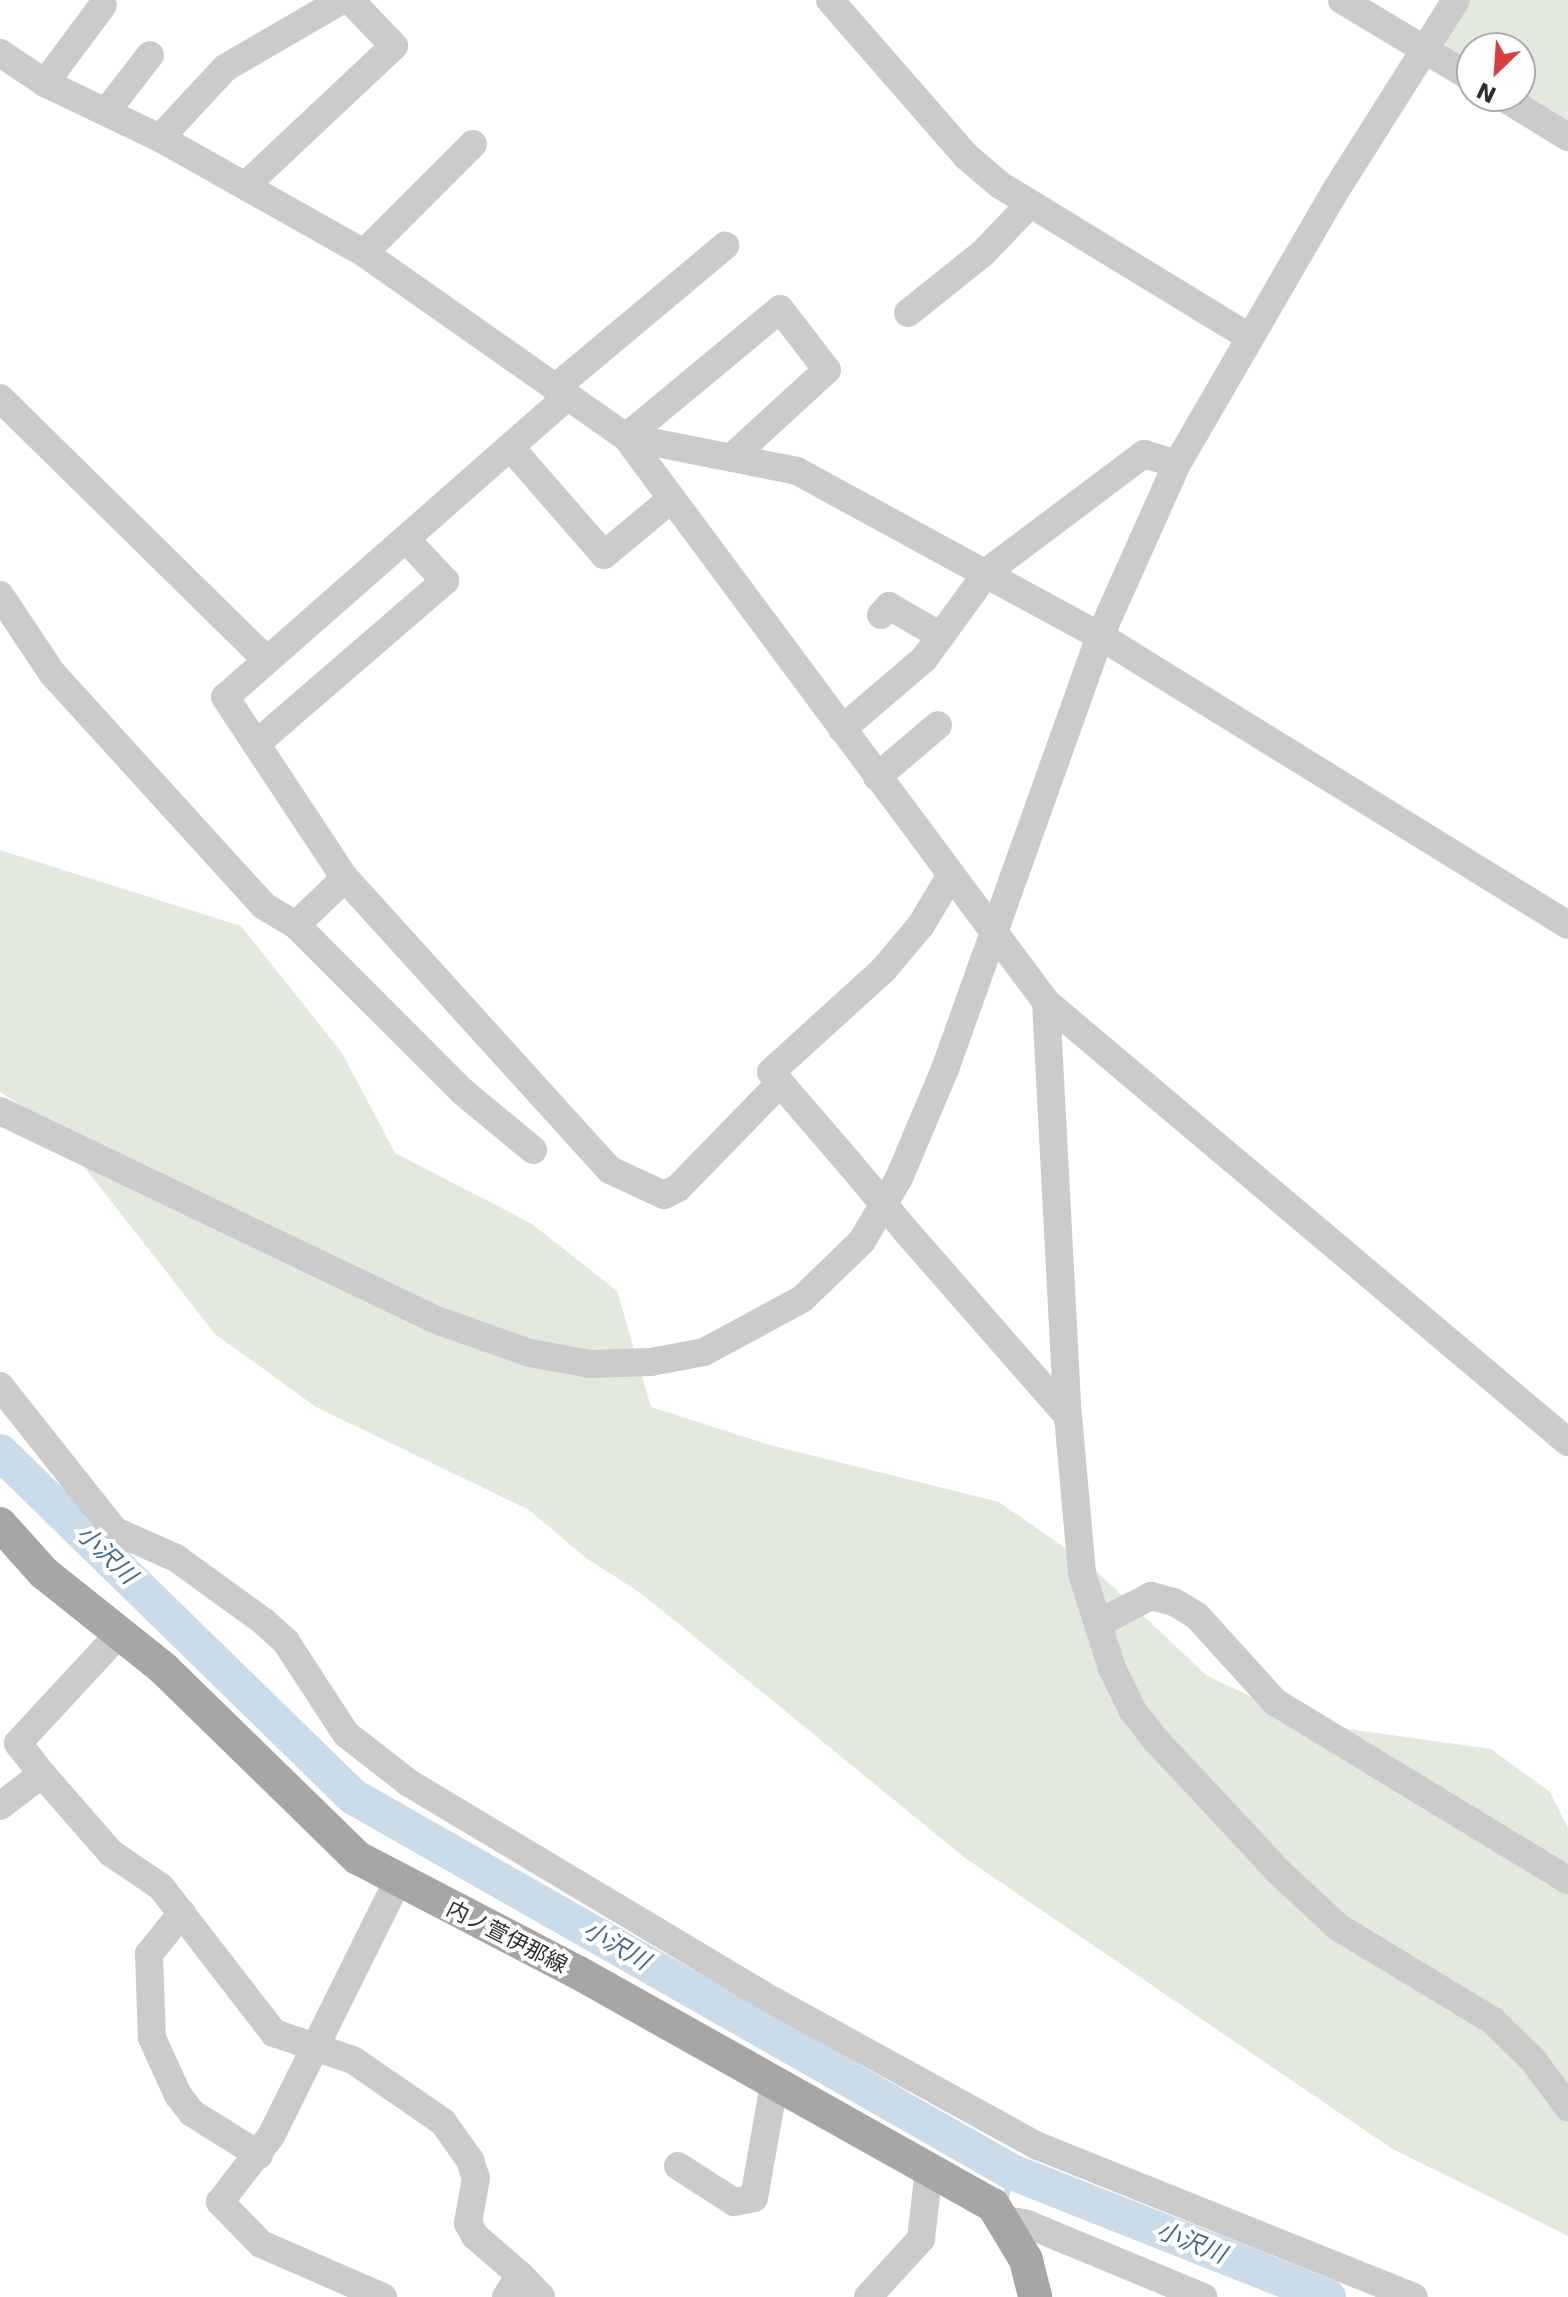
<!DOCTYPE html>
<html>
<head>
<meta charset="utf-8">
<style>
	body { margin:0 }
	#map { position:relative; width:1568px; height:2297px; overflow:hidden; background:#fff; font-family:"DejaVu Sans","Noto Sans JP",sans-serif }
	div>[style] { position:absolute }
	.green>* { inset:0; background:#e3eadd }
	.stream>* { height:6px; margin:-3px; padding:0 3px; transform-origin:3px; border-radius:3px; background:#cadbe9 }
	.river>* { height:36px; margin:-18px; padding:0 18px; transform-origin:18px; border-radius:18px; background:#cadbe9 }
	.minor>* { height:28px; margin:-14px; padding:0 14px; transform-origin:14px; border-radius:14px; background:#cbcbcb }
	.major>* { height:34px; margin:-17px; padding:0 17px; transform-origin:17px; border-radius:17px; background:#a6a6a6 }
	.minor-bridge>* { height:28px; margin:-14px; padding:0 14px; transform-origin:14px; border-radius:14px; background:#cbcbcb }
	span { translate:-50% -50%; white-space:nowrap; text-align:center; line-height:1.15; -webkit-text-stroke:8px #fff; paint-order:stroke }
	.street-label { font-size:22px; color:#2e2e2e }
	.water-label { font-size:24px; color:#436989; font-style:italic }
	.north { position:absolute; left:1456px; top:32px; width:80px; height:80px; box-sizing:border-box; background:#fff; border:2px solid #ababab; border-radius:50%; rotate:205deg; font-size:22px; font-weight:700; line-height:32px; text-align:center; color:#2e2e2e }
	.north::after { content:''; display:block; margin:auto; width:28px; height:36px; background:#d73e3f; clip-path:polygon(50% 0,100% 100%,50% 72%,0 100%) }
</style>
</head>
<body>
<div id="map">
	<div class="green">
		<div style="clip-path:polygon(1468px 0,1568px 0,1568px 122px,1520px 94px,1520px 48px,1472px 48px,1472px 65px,1449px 52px,1444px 39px)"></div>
		<div style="clip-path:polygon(0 850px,241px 926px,342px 1053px,395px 1153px,532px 1224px,617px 1291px,651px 1407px,766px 1444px,999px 1502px,1091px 1566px,1206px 1675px,1305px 1723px,1491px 1749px,1550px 1792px,1568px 1828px,1568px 2236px,1391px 2148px,965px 1858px,642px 1594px,586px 1558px,529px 1510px,316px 1407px,215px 1334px,53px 1127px,0 1092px)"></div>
	</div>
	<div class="stream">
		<div style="left:1006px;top:2197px;width:26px;rotate:-77deg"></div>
	</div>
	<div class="river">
		<div style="left:0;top:1452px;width:494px;rotate:44.3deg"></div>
		<div style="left:354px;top:1797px;width:757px;rotate:29.68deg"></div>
		<div style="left:1012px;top:2172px;width:340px;rotate:21.6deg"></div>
	</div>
	<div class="minor">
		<div style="left:830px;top:0;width:207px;rotate:48.9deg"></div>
		<div style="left:966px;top:156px;width:45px;rotate:40.5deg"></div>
		<div style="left:1000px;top:185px;width:292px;rotate:31.4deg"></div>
		<div style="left:1342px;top:0;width:152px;rotate:31deg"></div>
		<div style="left:0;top:53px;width:54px;rotate:33.7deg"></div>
		<div style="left:45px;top:83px;width:127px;rotate:25.6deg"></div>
		<div style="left:160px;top:138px;width:234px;rotate:29.4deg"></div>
		<div style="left:364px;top:253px;width:320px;rotate:35.1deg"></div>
		<div style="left:626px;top:437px;width:174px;rotate:11.2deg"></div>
		<div style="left:797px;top:471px;width:345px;rotate:28.6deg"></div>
		<div style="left:1100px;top:636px;width:550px;rotate:31.7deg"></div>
		<div style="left:45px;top:83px;width:97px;rotate:-53.4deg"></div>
		<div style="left:1501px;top:96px;width:79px;rotate:31.5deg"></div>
		<div style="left:106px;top:112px;width:72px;rotate:-52.3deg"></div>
		<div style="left:160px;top:138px;width:96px;rotate:-47.1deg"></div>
		<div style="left:225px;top:68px;width:135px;rotate:-30.2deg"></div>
		<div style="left:246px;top:185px;width:203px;rotate:-43.2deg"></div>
		<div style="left:394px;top:46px;width:64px;rotate:-133.7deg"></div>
		<div style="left:364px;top:253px;width:154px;rotate:-45deg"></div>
		<div style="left:908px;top:313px;width:96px;rotate:-38.7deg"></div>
		<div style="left:983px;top:253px;width:68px;rotate:-46.2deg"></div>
		<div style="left:555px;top:388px;width:222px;rotate:-39.9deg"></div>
		<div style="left:568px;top:396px;width:456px;rotate:138.7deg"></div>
		<div style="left:225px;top:697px;width:217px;rotate:56.5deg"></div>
		<div style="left:345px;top:878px;width:394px;rotate:47.8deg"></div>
		<div style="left:610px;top:1170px;width:60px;rotate:24.8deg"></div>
		<div style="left:664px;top:1195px;width:16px;rotate:-27deg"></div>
		<div style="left:678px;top:1188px;width:146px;rotate:-45.8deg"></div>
		<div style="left:0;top:398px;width:373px;rotate:44.5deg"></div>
		<div style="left:626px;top:437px;width:704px;rotate:53.37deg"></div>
		<div style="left:1046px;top:1002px;width:683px;rotate:40.13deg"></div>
		<div style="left:626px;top:437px;width:200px;rotate:-39.7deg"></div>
		<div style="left:780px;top:309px;width:77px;rotate:52.4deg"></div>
		<div style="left:827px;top:370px;width:130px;rotate:137.5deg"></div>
		<div style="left:512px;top:449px;width:140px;rotate:49deg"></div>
		<div style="left:604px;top:555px;width:86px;rotate:-39.8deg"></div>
		<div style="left:0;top:595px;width:94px;rotate:56.3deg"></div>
		<div style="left:52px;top:673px;width:315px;rotate:47.7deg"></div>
		<div style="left:264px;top:906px;width:37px;rotate:31deg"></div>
		<div style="left:296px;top:925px;width:68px;rotate:-43.8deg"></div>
		<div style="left:881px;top:615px;width:12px;rotate:-48deg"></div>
		<div style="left:889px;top:606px;width:60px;rotate:30deg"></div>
		<div style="left:842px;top:729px;width:108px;rotate:-40.5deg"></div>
		<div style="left:924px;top:659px;width:109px;rotate:-54deg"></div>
		<div style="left:988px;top:571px;width:195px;rotate:-36.9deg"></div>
		<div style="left:1144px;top:454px;width:34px;rotate:17deg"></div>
		<div style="left:256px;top:744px;width:250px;rotate:-40.8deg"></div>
		<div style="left:445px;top:581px;width:57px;rotate:-132.9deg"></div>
		<div style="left:877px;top:777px;width:80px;rotate:-40.4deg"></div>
		<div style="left:296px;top:925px;width:236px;rotate:45deg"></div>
		<div style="left:463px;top:1092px;width:91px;rotate:39.6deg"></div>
		<div style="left:1046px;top:1002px;width:415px;rotate:87deg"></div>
		<div style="left:1068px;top:1416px;width:159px;rotate:84.9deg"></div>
		<div style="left:1082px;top:1574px;width:99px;rotate:72.3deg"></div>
		<div style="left:1112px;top:1668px;width:48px;rotate:64deg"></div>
		<div style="left:1133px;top:1711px;width:36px;rotate:52deg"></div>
		<div style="left:1155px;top:1739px;width:180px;rotate:47deg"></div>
		<div style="left:1278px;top:1871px;width:82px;rotate:43deg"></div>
		<div style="left:1338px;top:1927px;width:181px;rotate:31.2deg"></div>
		<div style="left:1493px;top:2021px;width:56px;rotate:44.3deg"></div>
		<div style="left:1533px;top:2060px;width:59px;rotate:53.3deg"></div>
		<div style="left:0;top:1111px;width:487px;rotate:25.6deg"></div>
		<div style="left:439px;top:1321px;width:96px;rotate:19.4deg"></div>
		<div style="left:530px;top:1353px;width:61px;rotate:10.4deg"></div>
		<div style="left:590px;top:1364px;width:61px;rotate:-1.9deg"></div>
		<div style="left:651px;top:1362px;width:54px;rotate:-10.7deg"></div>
		<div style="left:704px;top:1352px;width:111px;rotate:-28.4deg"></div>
		<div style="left:802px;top:1299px;width:83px;rotate:-44deg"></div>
		<div style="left:862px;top:1241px;width:73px;rotate:-59.6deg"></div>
		<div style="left:899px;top:1178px;width:118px;rotate:-67.1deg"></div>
		<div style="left:945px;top:1069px;width:460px;rotate:-70.3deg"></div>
		<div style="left:1100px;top:636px;width:188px;rotate:-65.9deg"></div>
		<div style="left:1177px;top:464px;width:313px;rotate:-59.9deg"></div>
		<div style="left:1334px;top:193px;width:228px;rotate:-57.7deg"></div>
		<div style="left:850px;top:1164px;width:121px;rotate:-130.7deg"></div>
		<div style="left:771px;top:1072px;width:153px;rotate:-42.3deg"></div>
		<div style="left:884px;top:969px;width:57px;rotate:-49.9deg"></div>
		<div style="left:921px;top:925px;width:58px;rotate:-59deg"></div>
		<div style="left:906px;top:1231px;width:246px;rotate:48.8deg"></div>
		<div style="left:0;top:1386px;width:185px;rotate:51.6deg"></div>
		<div style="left:115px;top:1531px;width:67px;rotate:23.9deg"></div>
		<div style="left:176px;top:1558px;width:107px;rotate:35.9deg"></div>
		<div style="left:263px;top:1621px;width:31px;rotate:42deg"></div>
		<div style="left:286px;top:1642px;width:110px;rotate:56.9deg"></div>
		<div style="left:346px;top:1734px;width:80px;rotate:37.9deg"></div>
		<div style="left:409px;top:1783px;width:423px;rotate:30.9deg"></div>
		<div style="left:772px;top:2000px;width:303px;rotate:28.8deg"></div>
		<div style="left:1038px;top:2146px;width:405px;rotate:21.9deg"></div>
		<div style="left:1099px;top:1623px;width:59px;rotate:-27.4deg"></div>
		<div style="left:1151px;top:1596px;width:24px;rotate:15deg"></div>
		<div style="left:1174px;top:1602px;width:27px;rotate:31deg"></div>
		<div style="left:1197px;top:1616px;width:116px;rotate:47.8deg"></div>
		<div style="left:1275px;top:1702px;width:343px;rotate:31.3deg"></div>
		<div style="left:42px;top:1774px;width:39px;rotate:-128deg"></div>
		<div style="left:18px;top:1743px;width:149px;rotate:-47.2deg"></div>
		<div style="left:0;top:1806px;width:53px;rotate:-37.3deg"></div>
		<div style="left:42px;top:1774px;width:105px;rotate:48.9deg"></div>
		<div style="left:111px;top:1853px;width:60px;rotate:34.2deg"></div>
		<div style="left:161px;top:1887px;width:185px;rotate:52.3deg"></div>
		<div style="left:274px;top:2033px;width:83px;rotate:18.9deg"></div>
		<div style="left:353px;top:2060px;width:109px;rotate:34.6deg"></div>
		<div style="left:443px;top:2122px;width:47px;rotate:54.6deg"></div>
		<div style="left:470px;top:2160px;width:19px;rotate:72deg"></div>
		<div style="left:476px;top:2178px;width:46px;rotate:100.1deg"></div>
		<div style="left:468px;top:2223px;width:15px;rotate:62deg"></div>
		<div style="left:475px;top:2236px;width:60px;rotate:40.9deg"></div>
		<div style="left:182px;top:1913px;width:53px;rotate:128.8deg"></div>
		<div style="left:149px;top:1954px;width:84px;rotate:88deg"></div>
		<div style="left:152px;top:2038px;width:63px;rotate:65.5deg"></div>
		<div style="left:178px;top:2095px;width:23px;rotate:52deg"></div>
		<div style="left:192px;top:2113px;width:79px;rotate:32.1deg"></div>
		<div style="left:678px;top:2166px;width:67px;rotate:32.7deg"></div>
		<div style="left:734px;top:2202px;width:20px;rotate:-11deg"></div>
		<div style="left:754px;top:2198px;width:116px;rotate:-80deg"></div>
		<div style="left:1007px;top:2220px;width:20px;rotate:11deg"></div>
		<div style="left:1027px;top:2224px;width:191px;rotate:22.5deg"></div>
		<div style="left:383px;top:2297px;width:133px;rotate:-156.5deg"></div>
		<div style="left:261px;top:2244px;width:59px;rotate:-134.3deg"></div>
		<div style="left:220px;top:2202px;width:83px;rotate:-52.3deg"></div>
		<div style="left:271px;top:2136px;width:284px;rotate:-63.6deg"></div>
		<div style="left:506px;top:2297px;width:26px;rotate:-58deg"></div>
		<div style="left:520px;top:2275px;width:30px;rotate:46deg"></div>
		<div style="left:868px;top:2297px;width:79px;rotate:-47.6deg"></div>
		<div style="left:921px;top:2239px;width:69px;rotate:-83.4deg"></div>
	</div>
	<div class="major">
		<div style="left:0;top:1524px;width:66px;rotate:48.1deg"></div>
		<div style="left:44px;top:1573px;width:152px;rotate:38.6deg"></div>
		<div style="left:163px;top:1668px;width:272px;rotate:44.3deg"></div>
		<div style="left:358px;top:1858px;width:249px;rotate:27.5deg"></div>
		<div style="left:579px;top:1973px;width:475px;rotate:29.3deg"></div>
		<div style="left:993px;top:2205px;width:64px;rotate:59deg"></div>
		<div style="left:1026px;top:2260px;width:38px;rotate:76deg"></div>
	</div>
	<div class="minor-bridge">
		<div style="left:850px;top:1164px;width:87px;rotate:50.1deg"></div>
	</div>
	<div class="street-label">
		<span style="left:507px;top:1937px;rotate:27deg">内ノ萱伊那線</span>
	</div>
	<div class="water-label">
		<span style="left:106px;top:1555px;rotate:44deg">小沢川</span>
		<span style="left:616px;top:1946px;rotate:30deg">小沢川</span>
		<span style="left:1191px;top:2243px;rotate:22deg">小沢川</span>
	</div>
	<div class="north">N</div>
</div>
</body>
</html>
